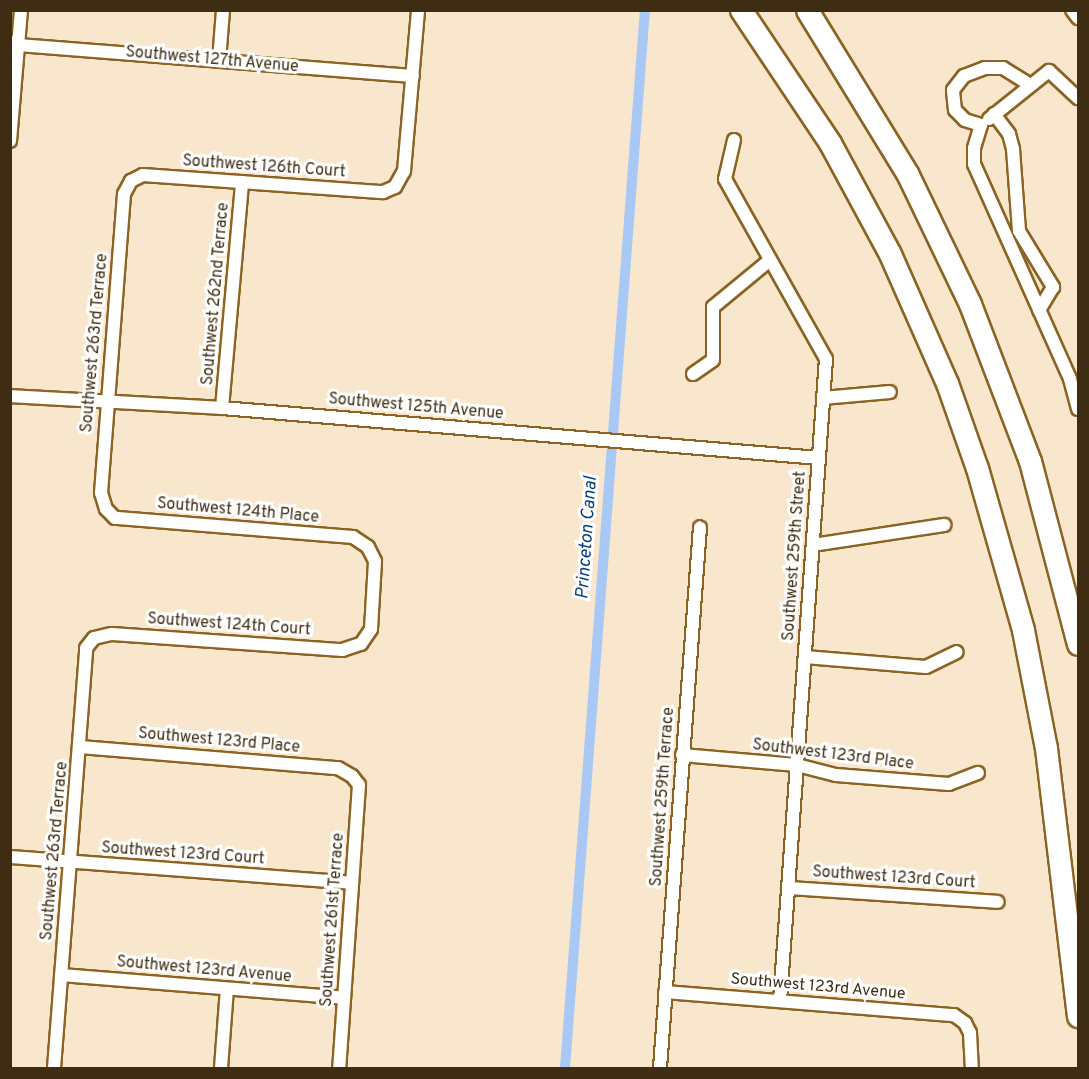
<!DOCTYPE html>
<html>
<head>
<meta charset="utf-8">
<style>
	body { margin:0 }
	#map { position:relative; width:1089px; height:1079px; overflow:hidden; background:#f8e6cd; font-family:Overpass,sans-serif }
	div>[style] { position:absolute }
	.canal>* { height:10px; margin:-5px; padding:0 5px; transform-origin:5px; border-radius:5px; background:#a8c9f5 }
	.roads { filter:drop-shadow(2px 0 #8b6322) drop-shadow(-2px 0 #8b6322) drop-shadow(0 2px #8b6322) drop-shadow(0 -2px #8b6322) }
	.street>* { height:12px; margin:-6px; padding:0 6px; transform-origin:6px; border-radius:6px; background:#fff }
	.secondary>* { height:16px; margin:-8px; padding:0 8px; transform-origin:8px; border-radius:8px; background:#fff }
	.highway>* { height:21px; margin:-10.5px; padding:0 10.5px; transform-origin:10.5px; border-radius:10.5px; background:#fff }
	span { translate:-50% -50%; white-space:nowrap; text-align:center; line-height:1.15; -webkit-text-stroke:6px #fff; paint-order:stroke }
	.street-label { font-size:16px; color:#3f2d13 }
	.water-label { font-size:18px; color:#043e7d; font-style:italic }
	.frame { position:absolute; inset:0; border:12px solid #3f2d13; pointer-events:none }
</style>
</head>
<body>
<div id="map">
	<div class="canal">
		<div style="left:565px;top:1068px;width:1061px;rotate:-85.68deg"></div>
	</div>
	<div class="roads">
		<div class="street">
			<div style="left:1072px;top:10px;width:10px;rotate:53deg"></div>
			<div style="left:18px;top:45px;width:396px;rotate:4.5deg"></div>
			<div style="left:219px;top:61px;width:51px;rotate:-85.5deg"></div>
			<div style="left:994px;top:114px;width:25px;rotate:53deg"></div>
			<div style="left:1009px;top:134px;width:16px;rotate:75deg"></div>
			<div style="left:1013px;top:149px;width:82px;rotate:85.8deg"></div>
			<div style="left:1019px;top:231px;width:66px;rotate:58.7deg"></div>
			<div style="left:1053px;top:287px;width:27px;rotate:121deg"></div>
			<div style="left:989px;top:119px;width:77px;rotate:-38.7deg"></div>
			<div style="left:1049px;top:71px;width:40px;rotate:43deg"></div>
			<div style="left:981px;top:125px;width:24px;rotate:107deg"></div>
			<div style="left:974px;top:148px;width:16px;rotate:90deg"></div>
			<div style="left:974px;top:164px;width:235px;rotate:65.9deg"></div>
			<div style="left:1070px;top:379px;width:31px;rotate:75deg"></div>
			<div style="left:981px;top:125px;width:17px;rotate:-163deg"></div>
			<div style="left:965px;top:120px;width:14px;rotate:-135deg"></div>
			<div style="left:955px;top:110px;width:20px;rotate:-96deg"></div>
			<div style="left:953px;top:90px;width:18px;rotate:-52deg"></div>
			<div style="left:964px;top:76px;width:22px;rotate:-21deg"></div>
			<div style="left:985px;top:68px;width:18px"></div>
			<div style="left:1003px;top:68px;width:31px;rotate:32deg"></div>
			<div style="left:734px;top:140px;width:40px;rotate:103deg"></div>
			<div style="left:725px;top:179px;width:206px;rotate:60.7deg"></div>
			<div style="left:826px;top:359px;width:644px;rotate:94.1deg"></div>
			<div style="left:10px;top:141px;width:131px;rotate:-85.2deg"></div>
			<div style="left:693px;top:374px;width:24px;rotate:-35deg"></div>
			<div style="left:713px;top:360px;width:53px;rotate:-90deg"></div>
			<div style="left:713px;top:307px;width:74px;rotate:-39.5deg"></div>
			<div style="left:10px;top:396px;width:212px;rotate:3.2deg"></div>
			<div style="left:222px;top:408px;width:599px;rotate:4.79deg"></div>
			<div style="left:823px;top:398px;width:67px;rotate:-5.1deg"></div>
			<div style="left:222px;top:408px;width:227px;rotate:-84.9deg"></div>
			<div style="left:813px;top:545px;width:133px;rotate:-8.7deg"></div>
			<div style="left:805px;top:657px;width:121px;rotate:4.7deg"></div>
			<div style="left:926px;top:667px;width:34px;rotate:-26deg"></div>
			<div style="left:80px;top:747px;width:259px;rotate:4.7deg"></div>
			<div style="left:338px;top:768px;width:16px;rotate:30deg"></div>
			<div style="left:352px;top:776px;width:11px;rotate:52deg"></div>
			<div style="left:359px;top:785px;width:284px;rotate:94deg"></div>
			<div style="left:682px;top:755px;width:115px;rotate:5deg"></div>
			<div style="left:797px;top:765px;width:40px;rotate:14.4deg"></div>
			<div style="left:836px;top:775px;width:113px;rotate:4.6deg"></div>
			<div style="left:949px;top:784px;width:31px;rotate:-21deg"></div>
			<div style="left:10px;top:857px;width:343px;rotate:4.3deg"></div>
			<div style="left:788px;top:888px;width:210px;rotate:3.8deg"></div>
			<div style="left:61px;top:975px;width:284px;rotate:4.6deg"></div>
			<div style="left:665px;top:992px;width:290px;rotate:4.6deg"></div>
			<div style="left:954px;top:1015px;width:14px;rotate:36deg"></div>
			<div style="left:965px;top:1023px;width:11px;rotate:63deg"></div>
			<div style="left:970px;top:1033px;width:35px;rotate:87deg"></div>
			<div style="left:54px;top:1068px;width:421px;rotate:-85.6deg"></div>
			<div style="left:86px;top:648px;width:13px;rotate:-51deg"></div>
			<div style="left:94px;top:638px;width:18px;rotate:-13deg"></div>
			<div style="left:112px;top:634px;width:231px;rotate:4deg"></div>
			<div style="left:342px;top:650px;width:20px;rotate:-18deg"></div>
			<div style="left:361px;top:644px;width:18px;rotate:-56deg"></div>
			<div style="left:371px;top:629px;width:68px;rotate:-86.6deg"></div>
			<div style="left:375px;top:561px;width:16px;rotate:-117deg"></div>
			<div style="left:368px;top:547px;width:18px;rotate:-146deg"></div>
			<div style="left:353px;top:537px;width:239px;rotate:-175.4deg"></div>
			<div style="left:115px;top:518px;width:13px;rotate:-135deg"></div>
			<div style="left:106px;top:509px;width:17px;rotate:-107deg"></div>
			<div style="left:101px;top:493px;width:300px;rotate:-85.6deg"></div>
			<div style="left:124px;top:194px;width:15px;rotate:-62deg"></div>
			<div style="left:131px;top:181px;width:13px;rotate:-27deg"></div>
			<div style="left:143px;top:175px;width:241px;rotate:4.1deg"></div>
			<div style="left:383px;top:192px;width:13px;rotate:-23deg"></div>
			<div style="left:395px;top:187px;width:18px;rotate:-61deg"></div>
			<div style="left:404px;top:171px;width:162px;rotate:-85deg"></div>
			<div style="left:221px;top:1068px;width:79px;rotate:-85.7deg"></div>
			<div style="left:660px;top:1068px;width:542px;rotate:-85.77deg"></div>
		</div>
		<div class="secondary">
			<div style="left:10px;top:44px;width:8px;rotate:7deg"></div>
		</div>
		<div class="highway">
			<div style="left:741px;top:10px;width:160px;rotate:56.2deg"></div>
			<div style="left:830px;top:143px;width:126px;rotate:61.6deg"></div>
			<div style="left:890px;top:254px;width:141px;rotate:66.2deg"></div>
			<div style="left:947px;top:383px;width:90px;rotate:70.6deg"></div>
			<div style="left:977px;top:468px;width:168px;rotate:74.1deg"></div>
			<div style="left:1023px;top:630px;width:120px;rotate:79deg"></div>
			<div style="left:1046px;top:748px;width:270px;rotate:83.2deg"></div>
			<div style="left:807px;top:10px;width:193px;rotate:58.5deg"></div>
			<div style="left:908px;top:175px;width:143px;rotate:64.3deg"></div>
			<div style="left:970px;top:304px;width:168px;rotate:69.1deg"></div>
			<div style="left:1030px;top:461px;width:189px;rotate:75.3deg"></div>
		</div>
	</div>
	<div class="street-label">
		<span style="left:212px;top:60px;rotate:5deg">Southwest 127th Avenue</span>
		<span style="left:264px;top:167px;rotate:4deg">Southwest 126th Court</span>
		<span style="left:216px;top:294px;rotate:-85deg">Southwest 262nd Terrace</span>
		<span style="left:95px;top:343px;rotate:-85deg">Southwest 263rd Terrace</span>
		<span style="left:416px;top:407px;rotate:5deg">Southwest 125th Avenue</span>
		<span style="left:238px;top:511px;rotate:5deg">Southwest 124th Place</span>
		<span style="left:795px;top:556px;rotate:-86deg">Southwest 259th Street</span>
		<span style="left:229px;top:625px;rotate:4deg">Southwest 124th Court</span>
		<span style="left:219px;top:741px;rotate:5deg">Southwest 123rd Place</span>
		<span style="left:833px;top:755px;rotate:7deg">Southwest 123rd Place</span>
		<span style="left:663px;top:797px;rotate:-86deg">Southwest 259th Terrace</span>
		<span style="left:55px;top:851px;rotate:-85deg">Southwest 263rd Terrace</span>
		<span style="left:183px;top:854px;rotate:4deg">Southwest 123rd Court</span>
		<span style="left:894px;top:878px;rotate:4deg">Southwest 123rd Court</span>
		<span style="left:333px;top:920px;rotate:-86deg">Southwest 261st Terrace</span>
		<span style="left:204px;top:970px;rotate:5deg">Southwest 123rd Avenue</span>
		<span style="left:818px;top:987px;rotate:5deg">Southwest 123rd Avenue</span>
	</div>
	<div class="water-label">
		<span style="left:588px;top:538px;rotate:-86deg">Princeton Canal</span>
	</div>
	<div class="frame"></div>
</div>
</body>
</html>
